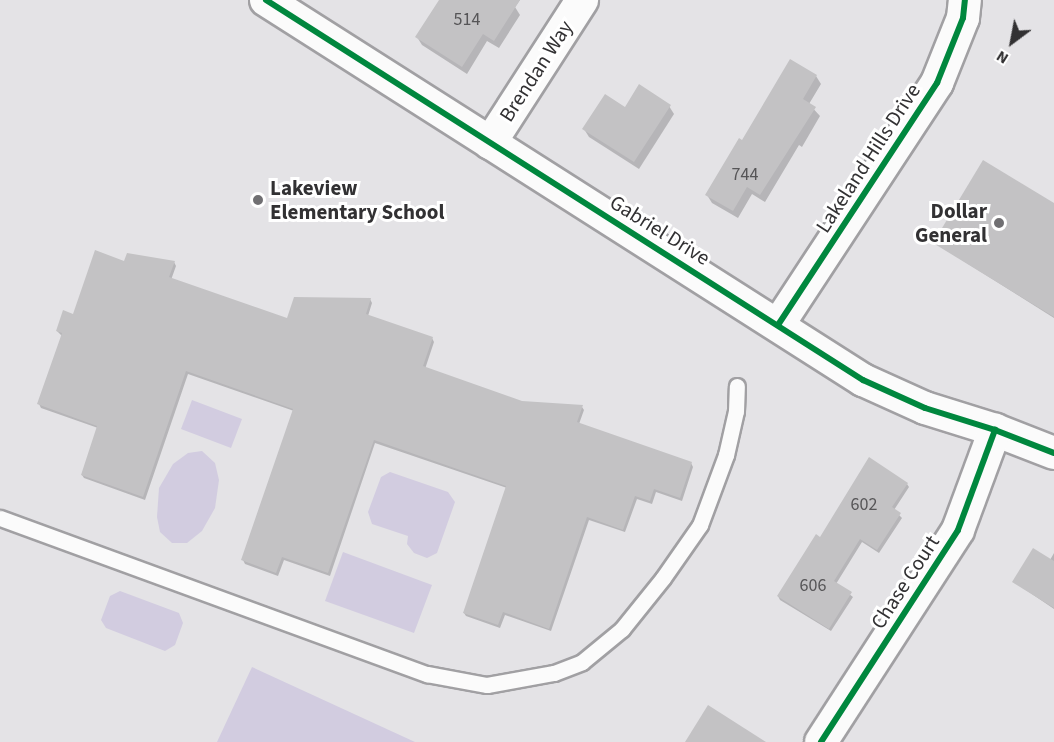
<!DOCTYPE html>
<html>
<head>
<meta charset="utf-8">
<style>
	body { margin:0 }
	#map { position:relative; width:1054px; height:742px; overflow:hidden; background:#e4e3e6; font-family:"Source Sans 3",sans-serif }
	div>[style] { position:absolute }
	.green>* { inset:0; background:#d2cce0 }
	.shadow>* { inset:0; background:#0003 }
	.building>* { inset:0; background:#c3c2c4 }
	.roads { filter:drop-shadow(2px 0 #a1a0a3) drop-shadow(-2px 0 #a1a0a3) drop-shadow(0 2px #a1a0a3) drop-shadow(0 -2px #a1a0a3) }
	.service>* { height:15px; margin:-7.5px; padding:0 7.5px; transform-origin:7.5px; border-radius:7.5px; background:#fbfbfb }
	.minor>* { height:32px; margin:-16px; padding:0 16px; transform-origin:16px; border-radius:16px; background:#fbfbfb }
	.cycleway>* { height:6px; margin:-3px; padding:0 3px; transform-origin:3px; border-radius:3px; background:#00873e }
	.dots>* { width:16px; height:16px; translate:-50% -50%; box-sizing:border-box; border:3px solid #fff; border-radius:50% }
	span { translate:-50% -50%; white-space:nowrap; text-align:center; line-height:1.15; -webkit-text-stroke:6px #fff; paint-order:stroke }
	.number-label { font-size:18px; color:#565557 }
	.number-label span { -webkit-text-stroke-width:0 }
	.street-label { font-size:21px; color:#323133 }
	.poi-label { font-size:21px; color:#323133; font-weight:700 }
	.left { translate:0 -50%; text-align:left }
	.right { translate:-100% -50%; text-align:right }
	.north { position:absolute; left:982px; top:12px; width:60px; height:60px; -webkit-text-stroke:4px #fff; paint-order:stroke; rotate:212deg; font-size:16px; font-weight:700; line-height:24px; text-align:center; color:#323133 }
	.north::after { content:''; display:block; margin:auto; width:21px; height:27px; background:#323133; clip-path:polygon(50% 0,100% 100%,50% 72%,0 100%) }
</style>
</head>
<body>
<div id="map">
	<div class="green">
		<div style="clip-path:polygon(192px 400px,242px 419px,231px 448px,181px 429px)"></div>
		<div style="clip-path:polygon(202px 451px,215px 463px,219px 480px,215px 508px,202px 531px,187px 543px,172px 543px,160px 532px,157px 517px,159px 488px,173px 464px,188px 453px)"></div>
		<div style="clip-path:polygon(390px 472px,448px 492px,455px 502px,437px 553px,427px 558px,414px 553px,407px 544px,408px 536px,372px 524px,368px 512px,381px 477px)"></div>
		<div style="clip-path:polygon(343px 552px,432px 585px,414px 633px,325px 601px)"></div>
		<div style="clip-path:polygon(120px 591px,179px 613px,183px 623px,175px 645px,165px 651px,106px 628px,101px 620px,110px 596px)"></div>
		<div style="clip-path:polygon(252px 667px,415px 742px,217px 742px)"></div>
	</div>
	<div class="shadow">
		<div style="clip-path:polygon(440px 0,520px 0,515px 7px,520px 15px,499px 48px,487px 41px,467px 74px,422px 45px,417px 37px)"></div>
		<div style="clip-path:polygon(816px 76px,821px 84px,809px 104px,820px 116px,802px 147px,799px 145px,765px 202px,752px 194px,738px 218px,712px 203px,707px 195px,743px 142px)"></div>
		<div style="clip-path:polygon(669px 106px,674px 114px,639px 169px,589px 137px,584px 129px,625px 109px)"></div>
		<div style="clip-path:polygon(1054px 205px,1054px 318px,935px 243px)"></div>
		<div style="clip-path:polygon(125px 262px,174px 262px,176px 266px,171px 280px,288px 320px,370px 299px,372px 303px,368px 316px,432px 338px,434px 342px,425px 369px,522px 402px,582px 407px,584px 410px,579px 424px,691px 463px,693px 467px,682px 501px,656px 492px,652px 504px,637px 499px,625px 532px,589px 520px,551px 631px,505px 615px,500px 628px,466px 616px,464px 613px,507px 488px,375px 443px,330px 576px,284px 560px,278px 576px,245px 564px,243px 560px,294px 411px,188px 374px,145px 500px,84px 478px,82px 475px,98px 428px,41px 408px,39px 404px,62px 336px,57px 331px)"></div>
		<div style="clip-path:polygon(907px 484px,909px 487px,894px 510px,902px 518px,879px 553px,862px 542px,836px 584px,853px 597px,831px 631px,780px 600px,778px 596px,821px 539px)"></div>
		<div style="clip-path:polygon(1054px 553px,1054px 609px,1014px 582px,1050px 560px)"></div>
	</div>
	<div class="building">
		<div style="clip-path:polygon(439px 0,520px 0,494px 41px,483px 34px,462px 67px,415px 37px)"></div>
		<div style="clip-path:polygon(790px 59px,817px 75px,803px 99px,816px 107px,760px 195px,747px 187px,733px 211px,705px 195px,739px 138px,742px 140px)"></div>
		<div style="clip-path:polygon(639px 84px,671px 105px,634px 162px,582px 129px,605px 94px,625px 107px)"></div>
		<div style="clip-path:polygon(983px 160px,1054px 203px,1054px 317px,933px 243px)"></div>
		<div style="clip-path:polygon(95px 250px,124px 261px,127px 253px,175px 261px,169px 277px,287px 318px,294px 297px,371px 298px,366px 314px,433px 337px,423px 366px,522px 401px,583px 405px,577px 422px,692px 462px,680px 498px,654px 489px,650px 501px,635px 496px,623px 530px,587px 517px,549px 629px,503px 612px,498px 625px,463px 613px,506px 486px,374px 440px,328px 573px,282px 557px,276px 573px,241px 560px,293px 409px,186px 371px,143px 497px,81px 475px,97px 426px,37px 404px,62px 333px,56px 331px,63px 310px,73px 314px)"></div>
		<div style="clip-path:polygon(869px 457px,908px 483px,892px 507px,901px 513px,877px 550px,860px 539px,834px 581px,852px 592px,829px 629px,777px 596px,816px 534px,820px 537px)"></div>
		<div style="clip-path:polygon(1033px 548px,1054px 561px,1054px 608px,1012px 582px)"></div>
		<div style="clip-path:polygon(708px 705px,766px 742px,685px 742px)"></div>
	</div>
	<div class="roads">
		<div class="service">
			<div style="left:0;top:518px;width:455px;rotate:20.1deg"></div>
			<div style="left:427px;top:674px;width:61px;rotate:10.4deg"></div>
			<div style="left:487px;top:685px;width:68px;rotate:-10.2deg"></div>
			<div style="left:554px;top:673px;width:30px;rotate:-21deg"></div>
			<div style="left:582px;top:662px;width:52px;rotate:-39.5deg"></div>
			<div style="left:622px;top:629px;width:65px;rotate:-51.2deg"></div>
			<div style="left:663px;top:578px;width:65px;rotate:-55.1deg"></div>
			<div style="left:700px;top:525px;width:75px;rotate:-69.6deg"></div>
			<div style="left:726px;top:455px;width:45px;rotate:-77.2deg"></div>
			<div style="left:736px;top:411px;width:25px;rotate:-88deg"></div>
		</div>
		<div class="minor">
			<div style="left:266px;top:0;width:708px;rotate:32.48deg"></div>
			<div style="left:863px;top:380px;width:68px;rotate:24.3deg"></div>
			<div style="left:925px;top:408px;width:73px;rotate:17.4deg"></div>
			<div style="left:995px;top:430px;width:63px;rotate:21.3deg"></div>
			<div style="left:490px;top:143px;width:170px;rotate:-57.2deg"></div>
			<div style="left:778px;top:325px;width:290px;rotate:-56.7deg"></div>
			<div style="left:937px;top:83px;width:70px;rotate:-68.2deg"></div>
			<div style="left:963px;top:18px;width:18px;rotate:-84deg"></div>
			<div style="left:821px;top:742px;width:252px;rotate:-57.1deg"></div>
			<div style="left:958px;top:530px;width:107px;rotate:-69.7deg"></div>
		</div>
	</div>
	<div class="cycleway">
		<div style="left:266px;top:0;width:708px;rotate:32.48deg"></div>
		<div style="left:863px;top:380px;width:68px;rotate:24.3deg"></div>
		<div style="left:925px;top:408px;width:73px;rotate:17.4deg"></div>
		<div style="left:995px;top:430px;width:63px;rotate:21.3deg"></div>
		<div style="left:778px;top:325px;width:290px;rotate:-56.7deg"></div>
		<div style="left:937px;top:83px;width:70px;rotate:-68.2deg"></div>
		<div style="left:963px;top:18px;width:18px;rotate:-84deg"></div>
		<div style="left:821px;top:742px;width:252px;rotate:-57.1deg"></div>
		<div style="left:958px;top:530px;width:107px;rotate:-69.7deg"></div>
	</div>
	<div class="dots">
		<div style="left:258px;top:200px;background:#706f72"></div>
		<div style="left:999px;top:223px;background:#706f72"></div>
	</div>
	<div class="number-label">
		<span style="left:467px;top:20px">514</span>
		<span style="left:745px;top:175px">744</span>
		<span style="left:864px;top:505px">602</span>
		<span style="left:813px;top:586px">606</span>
	</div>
	<div class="street-label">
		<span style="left:536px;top:71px;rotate:-57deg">Brendan Way</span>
		<span style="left:868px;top:158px;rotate:-57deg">Lakeland Hills Drive</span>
		<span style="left:660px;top:230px;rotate:32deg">Gabriel Drive</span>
		<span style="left:905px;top:582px;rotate:-57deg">Chase Court</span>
	</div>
	<div class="poi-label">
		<span class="left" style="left:270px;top:200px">Lakeview<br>Elementary School</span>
		<span class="right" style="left:987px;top:223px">Dollar<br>General</span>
	</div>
	<div class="north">N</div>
</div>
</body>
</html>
